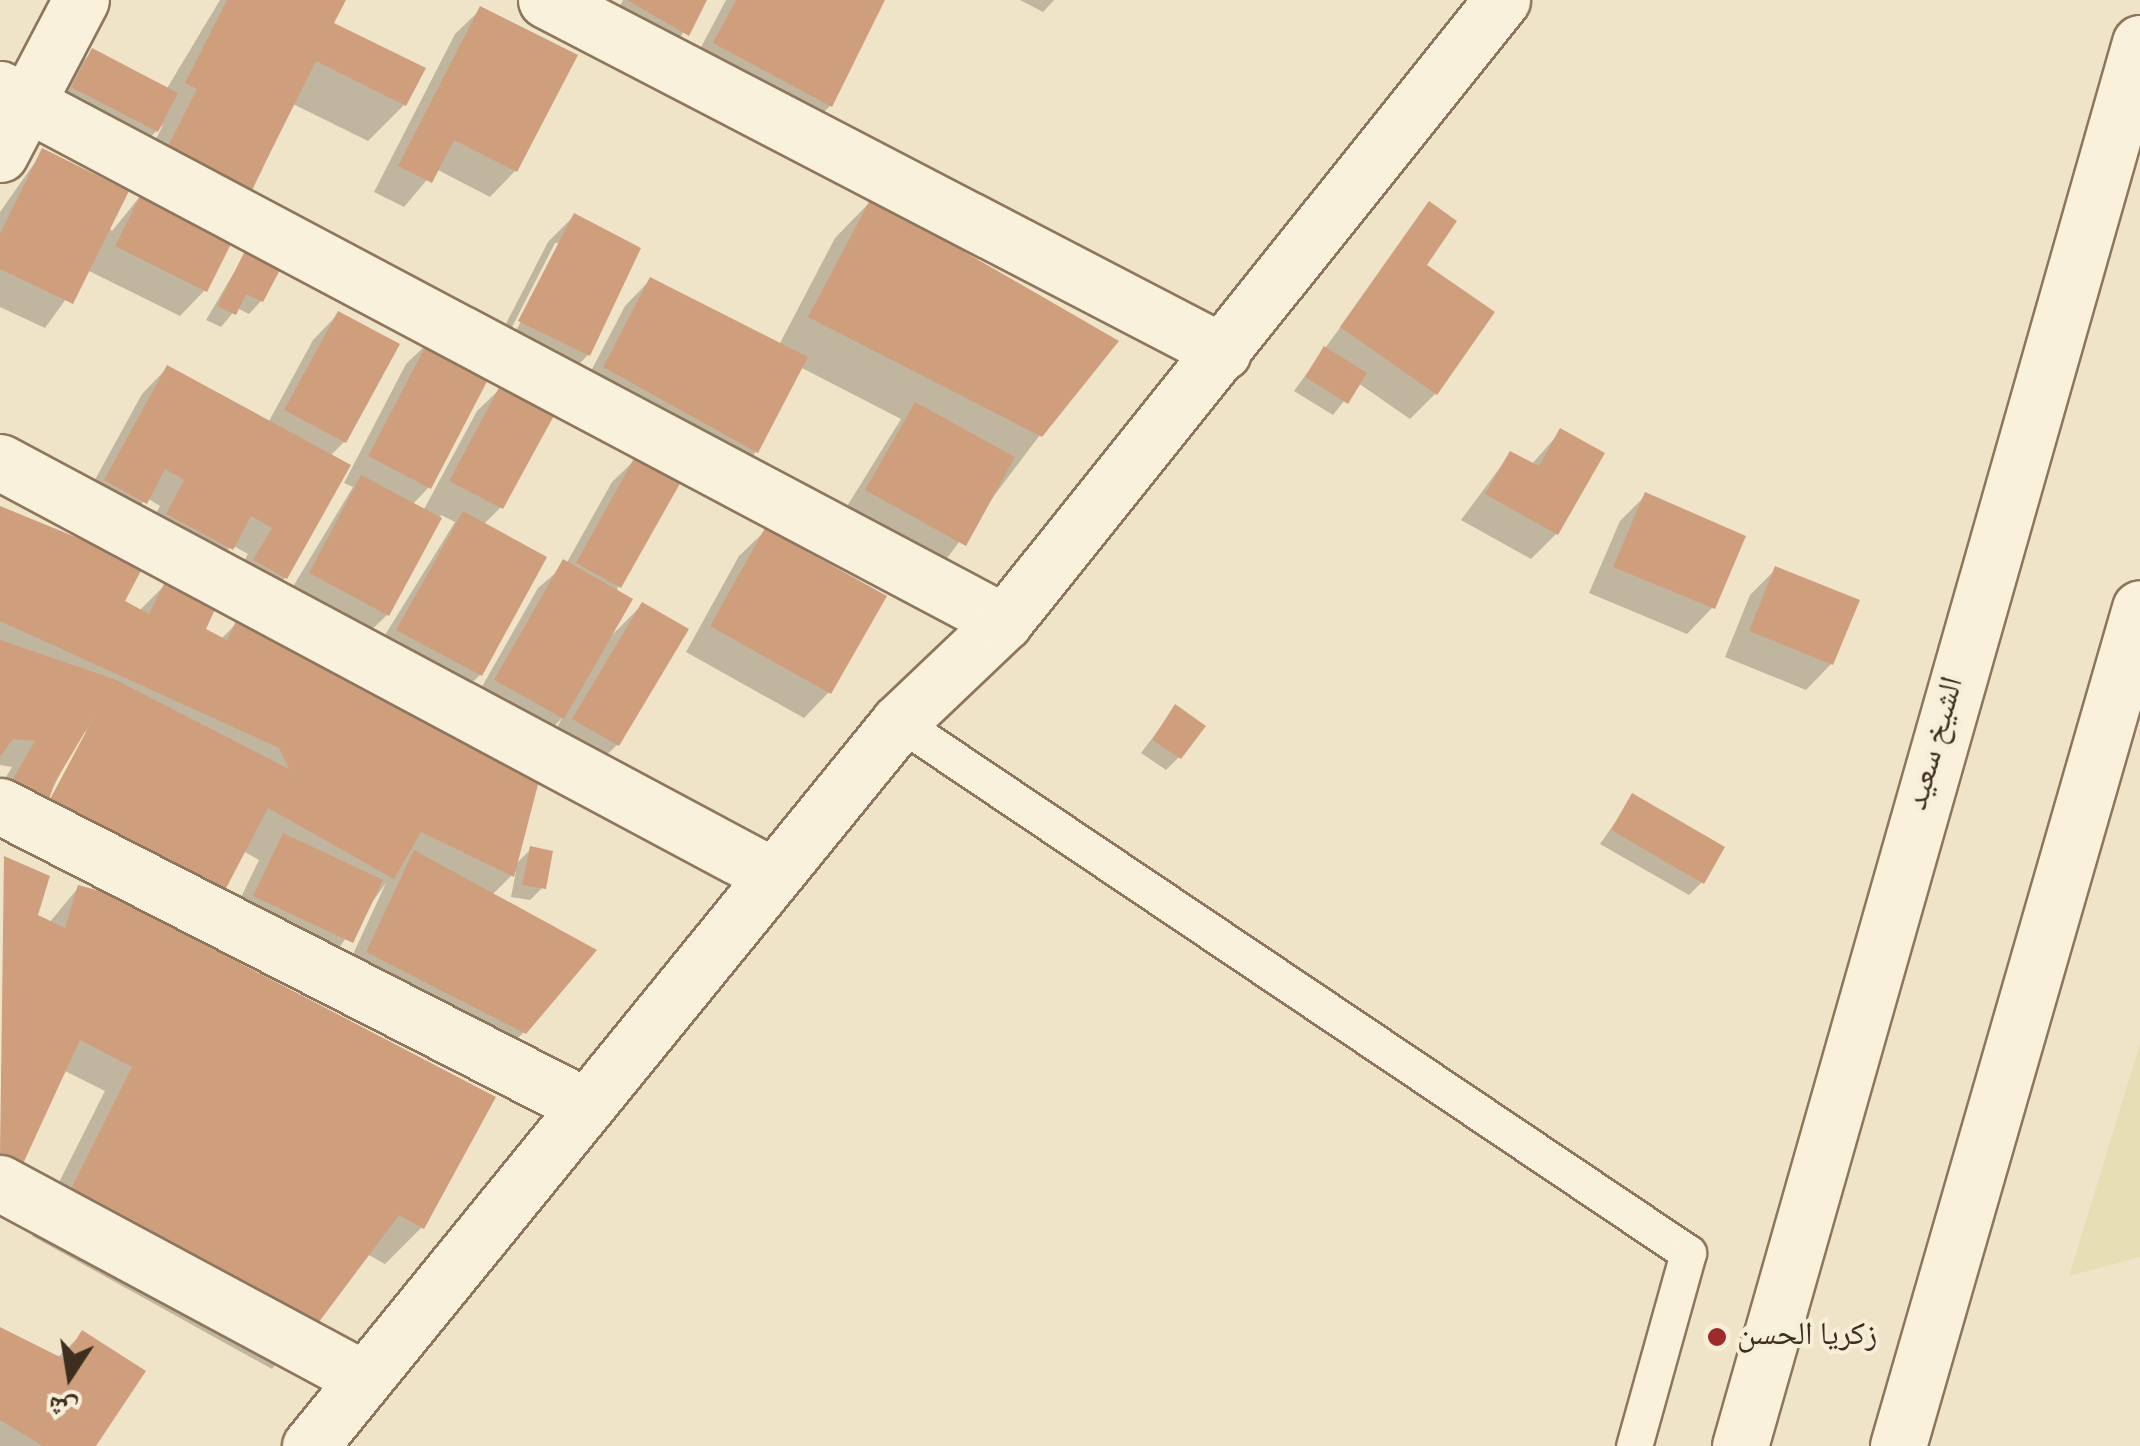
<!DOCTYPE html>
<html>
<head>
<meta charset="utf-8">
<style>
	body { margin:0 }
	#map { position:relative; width:2140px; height:1446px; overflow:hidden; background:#f0e4c8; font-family:Georgia,"Noto Naskh Arabic",serif }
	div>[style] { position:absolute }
	.farmland>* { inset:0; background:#e6deb5 }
	.shadow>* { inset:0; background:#0003 }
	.building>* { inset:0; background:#cf9f7d }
	.roads { filter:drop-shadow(2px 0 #8d765c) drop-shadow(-2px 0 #8d765c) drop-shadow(0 2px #8d765c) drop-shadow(0 -2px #8d765c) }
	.lane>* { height:35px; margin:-17.5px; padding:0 17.5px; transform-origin:17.5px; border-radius:17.5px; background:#faf1dc }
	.street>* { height:55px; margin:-27.5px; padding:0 27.5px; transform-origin:27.5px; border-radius:27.5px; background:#faf1dc }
	.secondary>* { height:55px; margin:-27.5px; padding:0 27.5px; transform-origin:27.5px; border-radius:27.5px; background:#faf1dc }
	.dots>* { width:28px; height:28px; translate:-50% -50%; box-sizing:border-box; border:5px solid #f7eed8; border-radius:50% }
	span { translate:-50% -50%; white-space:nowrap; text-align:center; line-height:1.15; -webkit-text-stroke:8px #f7eed8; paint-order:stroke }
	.street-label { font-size:32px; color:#3d2e20 }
	.poi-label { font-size:32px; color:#3d2e20 }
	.left { translate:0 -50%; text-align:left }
	.north { position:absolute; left:20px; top:1326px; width:100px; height:100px; -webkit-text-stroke:8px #f7eed8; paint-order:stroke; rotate:192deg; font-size:28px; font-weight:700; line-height:40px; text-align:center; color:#3d2e20 }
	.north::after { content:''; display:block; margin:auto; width:35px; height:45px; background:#3d2e20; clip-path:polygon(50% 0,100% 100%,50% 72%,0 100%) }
</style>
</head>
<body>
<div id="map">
	<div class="farmland">
		<div style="clip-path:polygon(2140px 1044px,2140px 1257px,2069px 1276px)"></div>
	</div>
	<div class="shadow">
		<div style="clip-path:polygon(220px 0,343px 0,331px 24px,404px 105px,368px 141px,293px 104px,205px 290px,180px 316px,87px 270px,45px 328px,0 307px,0 212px,43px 151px,112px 231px,142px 194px,131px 189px,163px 125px,144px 143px,60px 100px,80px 64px,93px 51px,166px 90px)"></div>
		<div style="clip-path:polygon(623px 0,704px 0,674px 47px,614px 17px)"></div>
		<div style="clip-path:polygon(726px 0,883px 0,830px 106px,804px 132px,689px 70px)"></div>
		<div style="clip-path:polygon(1020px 0,1054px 0,1043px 12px)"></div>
		<div style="clip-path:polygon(481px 9px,515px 171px,490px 197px,436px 169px,404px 207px,374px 192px,455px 34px)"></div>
		<div style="clip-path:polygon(871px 201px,1040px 435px,938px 570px,841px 516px,901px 419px,800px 367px,756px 452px,731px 478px,579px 394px,625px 306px,650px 280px,779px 345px,835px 238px)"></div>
		<div style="clip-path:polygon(1429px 205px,1423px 265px,1435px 394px,1410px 419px,1358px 383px,1333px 415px,1294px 391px)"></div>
		<div style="clip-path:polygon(evenodd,574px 216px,588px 355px,562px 381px,494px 347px,548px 242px,574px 216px,555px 243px,561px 243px,515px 333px,510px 331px,555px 243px)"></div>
		<div style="clip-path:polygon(245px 254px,261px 301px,249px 314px,237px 308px,221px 327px,206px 320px)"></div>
		<div style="clip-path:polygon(338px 314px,344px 442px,330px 456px,285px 578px,259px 603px,230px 587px,248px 554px,232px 545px,205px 574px,142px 540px,160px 506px,147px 498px,119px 528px,80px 507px,142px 394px,167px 368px,268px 423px,313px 340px)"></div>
		<div style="clip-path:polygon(432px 339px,429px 487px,412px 505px,423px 511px,477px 411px,503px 386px,501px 507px,483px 525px,480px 675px,454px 700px,372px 656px,455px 522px,441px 515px,387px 615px,361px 640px,285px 600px,353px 487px,344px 483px,406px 364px)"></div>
		<div style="clip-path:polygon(1561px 431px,1556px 534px,1531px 559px,1461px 520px,1510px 454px,1531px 465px)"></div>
		<div style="clip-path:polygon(638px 457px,610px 637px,642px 605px,685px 630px,617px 745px,591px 770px,548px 745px,562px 718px,537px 744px,471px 706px,538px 588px,566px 564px,612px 482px)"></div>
		<div style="clip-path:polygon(1646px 495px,1743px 537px,1712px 608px,1687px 634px,1589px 593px,1620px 521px)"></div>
		<div style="clip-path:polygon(evenodd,0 510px,139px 611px,165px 585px,203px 630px,221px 639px,236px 624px,514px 866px,531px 849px,543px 887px,530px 900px,511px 897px,516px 871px,492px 895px,524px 1032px,498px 1058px,342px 978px,386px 883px,325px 967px,229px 922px,259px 860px,243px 851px,221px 893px,0 787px,12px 767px,0 765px,0 510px,82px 730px,88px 734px,47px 810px,43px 808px,82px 730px)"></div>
		<div style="clip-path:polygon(765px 531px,829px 692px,804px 718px,686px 652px,739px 556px)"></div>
		<div style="clip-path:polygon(1776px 569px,1831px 664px,1806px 690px,1725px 657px,1750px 595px)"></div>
		<div style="clip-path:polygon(1175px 708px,1179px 757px,1166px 770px,1141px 753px)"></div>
		<div style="clip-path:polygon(1633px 797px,1702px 882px,1689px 895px,1600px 844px)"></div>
		<div style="clip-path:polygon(5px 859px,35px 916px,49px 923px,78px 888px,422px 1227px,385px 1264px,367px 1254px,272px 1369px,32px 1236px,105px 1091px,63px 1070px,0 1186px)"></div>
		<div style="clip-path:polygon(0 1330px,57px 1358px,83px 1333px,93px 1446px,0 1446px)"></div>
	</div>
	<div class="building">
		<div style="clip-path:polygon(227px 0,346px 0,334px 23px,426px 68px,406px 106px,316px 61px,250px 193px,165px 152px,197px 89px,185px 83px)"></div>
		<div style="clip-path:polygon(627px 0,707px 0,689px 36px)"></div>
		<div style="clip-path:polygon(736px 0,885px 0,832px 107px,713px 43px)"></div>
		<div style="clip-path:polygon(480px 6px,578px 55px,517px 172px,454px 140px,432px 183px,398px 166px)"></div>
		<div style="clip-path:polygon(92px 48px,178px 93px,158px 132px,71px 87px)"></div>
		<div style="clip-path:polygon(42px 148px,129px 191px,73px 304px,0 269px,0 234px)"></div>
		<div style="clip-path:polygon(143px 190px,235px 236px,207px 292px,115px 246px)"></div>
		<div style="clip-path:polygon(871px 198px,1119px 341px,1042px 437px,808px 317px)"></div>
		<div style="clip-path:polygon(1429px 201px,1457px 221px,1427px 265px,1495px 312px,1437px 395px,1340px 327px)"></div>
		<div style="clip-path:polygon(574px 213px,641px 248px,590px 356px,518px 321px)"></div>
		<div style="clip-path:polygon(245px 251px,281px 268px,263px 302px,246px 294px,236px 315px,217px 306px)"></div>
		<div style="clip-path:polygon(650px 277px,808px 357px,758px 453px,603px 367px)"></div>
		<div style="clip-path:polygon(338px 311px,400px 344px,346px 443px,284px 410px)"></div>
		<div style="clip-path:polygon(431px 336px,494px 368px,431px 489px,368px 456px)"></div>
		<div style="clip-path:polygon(1324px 346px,1367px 373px,1348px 404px,1305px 377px)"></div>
		<div style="clip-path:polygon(167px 365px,351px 465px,287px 579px,253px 560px,272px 528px,251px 516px,233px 550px,166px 514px,184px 480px,165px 469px,147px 504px,104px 480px)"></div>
		<div style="clip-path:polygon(502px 382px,556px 412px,503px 509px,449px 481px)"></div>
		<div style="clip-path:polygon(915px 402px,1015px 457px,966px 546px,865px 490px)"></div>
		<div style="clip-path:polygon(1560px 428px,1605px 453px,1558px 535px,1485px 494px,1510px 451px,1539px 466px)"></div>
		<div style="clip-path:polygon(637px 453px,682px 480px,621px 588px,576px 563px)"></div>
		<div style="clip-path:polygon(361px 475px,442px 518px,389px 616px,309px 573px)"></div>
		<div style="clip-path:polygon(1645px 492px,1746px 536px,1715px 609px,1613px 567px)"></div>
		<div style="clip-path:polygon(evenodd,0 506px,144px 565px,125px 601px,149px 614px,165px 582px,182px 588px,218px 603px,206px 629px,227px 640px,236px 621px,541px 773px,514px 877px,421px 832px,394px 879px,268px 808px,223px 894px,7px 789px,35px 741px,13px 739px,0 757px,0 640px,114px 679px,289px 769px,279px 748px,0 621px,0 506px,95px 715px,48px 803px,54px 784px,95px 715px)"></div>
		<div style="clip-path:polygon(463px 511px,547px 557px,482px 676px,396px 630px)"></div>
		<div style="clip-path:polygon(765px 528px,887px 596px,831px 694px,710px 626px)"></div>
		<div style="clip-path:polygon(563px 559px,633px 599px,564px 719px,494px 680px)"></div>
		<div style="clip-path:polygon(1775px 566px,1860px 600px,1833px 665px,1749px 631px)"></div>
		<div style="clip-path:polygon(642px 602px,689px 629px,619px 746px,572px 719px)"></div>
		<div style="clip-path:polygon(1175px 704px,1206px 726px,1181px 759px,1152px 740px)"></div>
		<div style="clip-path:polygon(1632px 793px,1725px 847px,1704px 884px,1611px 830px)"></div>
		<div style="clip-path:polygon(283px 833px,383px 880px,353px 943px,253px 896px)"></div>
		<div style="clip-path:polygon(530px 846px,553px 851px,546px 889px,522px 885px)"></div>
		<div style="clip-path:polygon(414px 850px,597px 950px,526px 1034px,366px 952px)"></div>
		<div style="clip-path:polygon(4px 856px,50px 876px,38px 915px,65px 928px,78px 885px,104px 892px,496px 1097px,424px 1229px,399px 1215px,310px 1334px,66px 1199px,132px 1067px,80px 1040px,21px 1168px,0 1157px)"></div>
		<div style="clip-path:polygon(0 1327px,64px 1359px,82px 1330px,146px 1371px,96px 1446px,43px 1446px,0 1420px)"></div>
	</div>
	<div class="roads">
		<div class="lane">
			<div style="left:899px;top:722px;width:951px;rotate:33.94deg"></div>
			<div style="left:1688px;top:1253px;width:200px;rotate:105.6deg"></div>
		</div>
		<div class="street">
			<div style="left:546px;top:0;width:763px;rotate:27.47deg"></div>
			<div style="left:0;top:89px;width:1137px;rotate:27.96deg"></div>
			<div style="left:0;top:154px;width:174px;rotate:-62.3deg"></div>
			<div style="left:0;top:462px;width:876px;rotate:28.15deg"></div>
			<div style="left:0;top:806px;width:656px;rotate:27.11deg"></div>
			<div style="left:0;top:1183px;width:413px;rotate:28.3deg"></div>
			<div style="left:310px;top:1446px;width:933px;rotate:-50.87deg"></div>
			<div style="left:899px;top:722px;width:145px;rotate:-43.6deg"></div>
			<div style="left:1004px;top:622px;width:797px;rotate:-51.32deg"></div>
		</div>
		<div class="secondary">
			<div style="left:1740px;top:1446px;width:1459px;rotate:-74.09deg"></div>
			<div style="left:1898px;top:1446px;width:872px;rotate:-73.89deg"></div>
		</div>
	</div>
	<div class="dots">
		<div style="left:1717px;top:1337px;background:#9e2a2b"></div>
	</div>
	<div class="street-label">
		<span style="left:1937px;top:744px;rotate:-74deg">الشيخ سعيد</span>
	</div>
	<div class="poi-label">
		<span class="left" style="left:1737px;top:1337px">زكريا الحسن</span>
	</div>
	<div class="north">ش</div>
</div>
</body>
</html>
